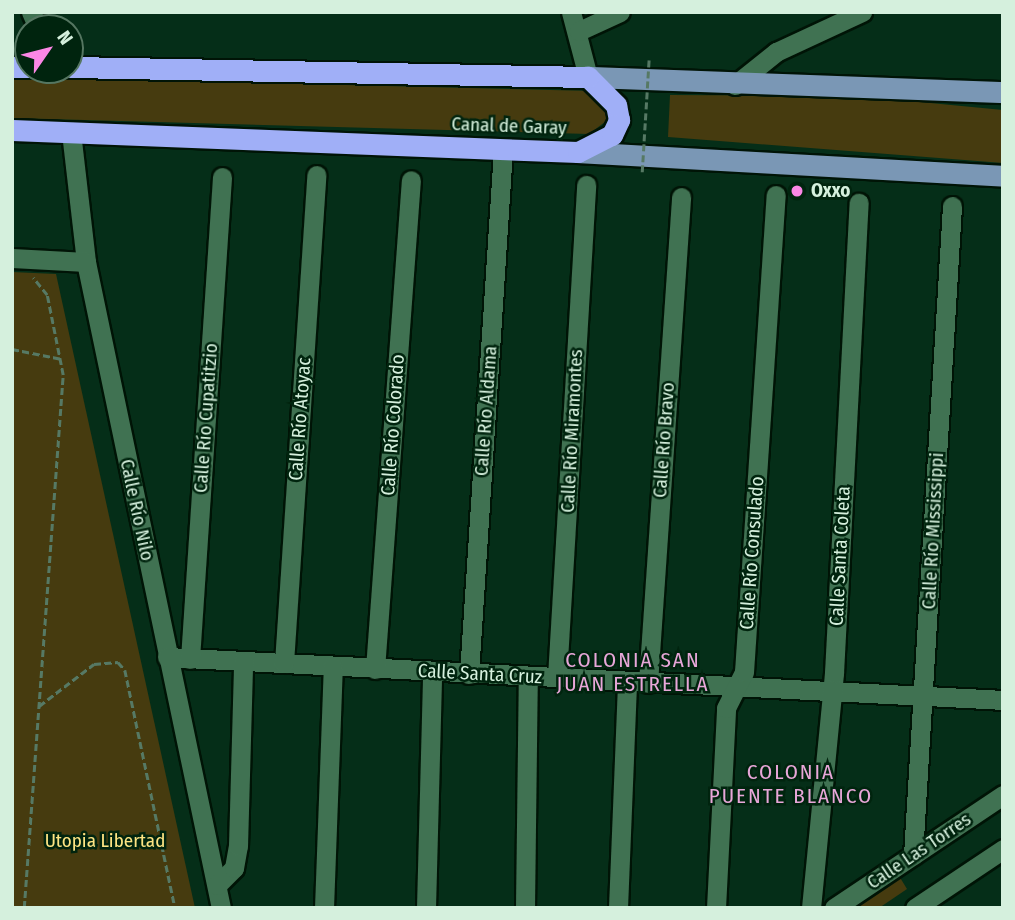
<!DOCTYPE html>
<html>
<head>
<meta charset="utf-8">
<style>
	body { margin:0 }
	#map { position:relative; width:1015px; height:920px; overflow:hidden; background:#052e18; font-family:"Fira Sans Condensed",sans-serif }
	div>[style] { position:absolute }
	.green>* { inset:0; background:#463b0f }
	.path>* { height:2.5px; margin-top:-1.25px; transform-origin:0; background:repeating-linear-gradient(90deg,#567964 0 7px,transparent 0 10.5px) }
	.roads { filter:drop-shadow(2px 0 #001406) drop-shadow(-2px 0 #001406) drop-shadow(0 2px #001406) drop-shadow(0 -2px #001406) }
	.minor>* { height:19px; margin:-9.5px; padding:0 9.5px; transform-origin:9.5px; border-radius:9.5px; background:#407252 }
	.major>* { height:21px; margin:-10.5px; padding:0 10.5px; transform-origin:10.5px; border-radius:10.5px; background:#7a97b5 }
	.highway>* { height:21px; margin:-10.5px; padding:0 10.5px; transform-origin:10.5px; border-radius:10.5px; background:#a0aff7 }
	.path-bridge>* { height:2.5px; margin-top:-1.25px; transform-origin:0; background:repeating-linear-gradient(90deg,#567964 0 7px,transparent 0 10.5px) }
	.dots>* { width:19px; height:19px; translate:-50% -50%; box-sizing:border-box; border:4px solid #00240e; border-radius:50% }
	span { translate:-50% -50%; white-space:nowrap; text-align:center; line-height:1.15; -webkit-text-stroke:5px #00240e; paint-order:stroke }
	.street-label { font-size:19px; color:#d5f0dd }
	.poi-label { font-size:19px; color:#d5f0dd; font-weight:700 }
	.left { translate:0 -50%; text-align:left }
	.park-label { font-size:19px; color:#fde483 }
	.neighbourhood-label { font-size:21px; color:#e8a7d9; letter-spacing:2px }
	.frame { position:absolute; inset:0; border:14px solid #d5f0dd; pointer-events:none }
	.north { position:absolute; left:14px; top:14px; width:70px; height:70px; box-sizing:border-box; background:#00240e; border:2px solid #557661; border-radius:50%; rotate:55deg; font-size:19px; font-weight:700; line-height:28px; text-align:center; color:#d5f0dd }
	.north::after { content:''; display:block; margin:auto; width:24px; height:32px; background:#fb87e5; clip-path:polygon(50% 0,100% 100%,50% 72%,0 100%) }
</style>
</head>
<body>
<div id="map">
	<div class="green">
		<div style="clip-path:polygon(12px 77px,594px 91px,609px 119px,589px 134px,12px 118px)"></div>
		<div style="clip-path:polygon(670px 95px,858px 96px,1003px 110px,1003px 163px,668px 137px)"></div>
		<div style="clip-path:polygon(12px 272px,56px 274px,195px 908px,12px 908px)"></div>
		<div style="clip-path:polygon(896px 871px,907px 889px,879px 908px,843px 908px)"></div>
	</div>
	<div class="path">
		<div style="left:12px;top:349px;width:51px;rotate:11.3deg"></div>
		<div style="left:39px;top:706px;width:69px;rotate:-37.4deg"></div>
		<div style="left:94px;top:664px;width:24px;rotate:-5deg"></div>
		<div style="left:118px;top:662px;width:11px;rotate:49deg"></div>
		<div style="left:125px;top:670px;width:243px;rotate:78.1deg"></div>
		<div style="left:24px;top:908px;width:534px;rotate:-85.82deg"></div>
		<div style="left:63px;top:375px;width:82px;rotate:-101.3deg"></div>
		<div style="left:47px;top:295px;width:22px;rotate:-129deg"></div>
	</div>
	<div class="roads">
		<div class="minor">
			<div style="left:31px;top:12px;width:17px;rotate:66deg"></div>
			<div style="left:571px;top:12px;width:67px;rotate:75.3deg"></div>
			<div style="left:579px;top:31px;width:45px;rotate:-24.9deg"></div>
			<div style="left:735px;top:85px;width:53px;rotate:-38.8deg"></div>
			<div style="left:776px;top:52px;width:95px;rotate:-24.9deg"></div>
			<div style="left:71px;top:132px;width:131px;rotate:83.4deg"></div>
			<div style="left:86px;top:262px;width:660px;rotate:78.2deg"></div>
			<div style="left:12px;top:258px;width:74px;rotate:3.1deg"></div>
			<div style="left:167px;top:657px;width:837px;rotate:2.94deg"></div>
			<div style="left:190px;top:659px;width:483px;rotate:-86.2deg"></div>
			<div style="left:284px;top:663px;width:489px;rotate:-86.2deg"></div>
			<div style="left:375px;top:669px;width:490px;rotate:-85.8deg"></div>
			<div style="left:469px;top:674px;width:526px;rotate:-86.29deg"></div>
			<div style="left:557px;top:677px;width:493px;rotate:-86.6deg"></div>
			<div style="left:648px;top:683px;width:487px;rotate:-86.1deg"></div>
			<div style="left:913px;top:855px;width:650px;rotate:-86.56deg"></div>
			<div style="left:217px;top:885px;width:24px;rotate:-45deg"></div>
			<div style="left:234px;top:868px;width:22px;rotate:-80deg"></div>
			<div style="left:238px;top:846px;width:184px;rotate:-88.4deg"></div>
			<div style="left:324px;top:908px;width:241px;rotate:-87.9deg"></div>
			<div style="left:426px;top:908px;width:236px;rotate:-88.5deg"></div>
			<div style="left:525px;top:908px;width:232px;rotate:-89.3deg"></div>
			<div style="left:618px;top:908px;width:227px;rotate:-87.7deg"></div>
			<div style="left:716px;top:908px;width:200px;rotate:-87.1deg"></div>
			<div style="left:726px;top:708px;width:40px;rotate:-63.4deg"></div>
			<div style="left:744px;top:672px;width:478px;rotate:-86.2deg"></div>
			<div style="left:811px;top:908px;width:236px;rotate:-84.4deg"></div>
			<div style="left:834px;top:673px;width:471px;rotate:-87deg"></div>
			<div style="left:834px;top:908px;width:203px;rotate:-33.8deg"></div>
			<div style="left:915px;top:908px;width:106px;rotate:-33.8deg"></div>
		</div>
		<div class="major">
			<div style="left:588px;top:77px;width:415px;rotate:2.1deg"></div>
			<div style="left:578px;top:152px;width:426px;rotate:3.2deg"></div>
		</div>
		<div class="highway">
			<div style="left:12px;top:67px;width:16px"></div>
			<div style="left:12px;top:130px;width:566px;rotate:2.23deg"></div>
			<div style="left:578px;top:152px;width:38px;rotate:-27deg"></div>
			<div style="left:612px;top:135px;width:17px;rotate:-65deg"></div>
			<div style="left:619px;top:120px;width:15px;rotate:-101deg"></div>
			<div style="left:616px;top:105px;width:40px;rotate:-135deg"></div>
			<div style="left:588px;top:77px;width:518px;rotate:-178.89deg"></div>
		</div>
	</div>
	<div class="path-bridge">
		<div style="left:642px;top:172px;width:113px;rotate:-86.5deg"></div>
	</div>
	<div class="dots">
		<div style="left:797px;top:191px;background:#fb87e5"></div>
	</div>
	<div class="street-label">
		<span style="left:509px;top:126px;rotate:2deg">Canal de Garay</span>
		<span style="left:486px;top:411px;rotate:-86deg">Calle Río Aldama</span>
		<span style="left:206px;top:418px;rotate:-86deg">Calle Río Cupatitzio</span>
		<span style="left:300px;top:419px;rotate:-86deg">Calle Río Atoyac</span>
		<span style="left:393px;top:425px;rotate:-86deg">Calle Río Colorado</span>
		<span style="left:572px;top:431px;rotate:-87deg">Calle Río Miramontes</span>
		<span style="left:664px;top:440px;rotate:-86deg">Calle Río Bravo</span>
		<span style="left:137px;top:510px;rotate:78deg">Calle Río Nilo</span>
		<span style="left:933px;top:531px;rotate:-87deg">Calle Río Mississippi</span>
		<span style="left:752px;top:553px;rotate:-86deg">Calle Río Consulado</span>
		<span style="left:840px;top:556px;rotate:-87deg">Calle Santa Coleta</span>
		<span style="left:480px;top:674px;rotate:3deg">Calle Santa Cruz</span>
		<span style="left:919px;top:851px;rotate:-34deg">Calle Las Torres</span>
	</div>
	<div class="poi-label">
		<span class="left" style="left:811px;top:191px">Oxxo</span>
	</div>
	<div class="park-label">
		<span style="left:105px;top:841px">Utopia Libertad</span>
	</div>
	<div class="neighbourhood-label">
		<span style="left:633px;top:672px">COLONIA SAN<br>JUAN ESTRELLA</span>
		<span style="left:791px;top:784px">COLONIA<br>PUENTE BLANCO</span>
	</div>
	<div class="frame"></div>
	<div class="north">N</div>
</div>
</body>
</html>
